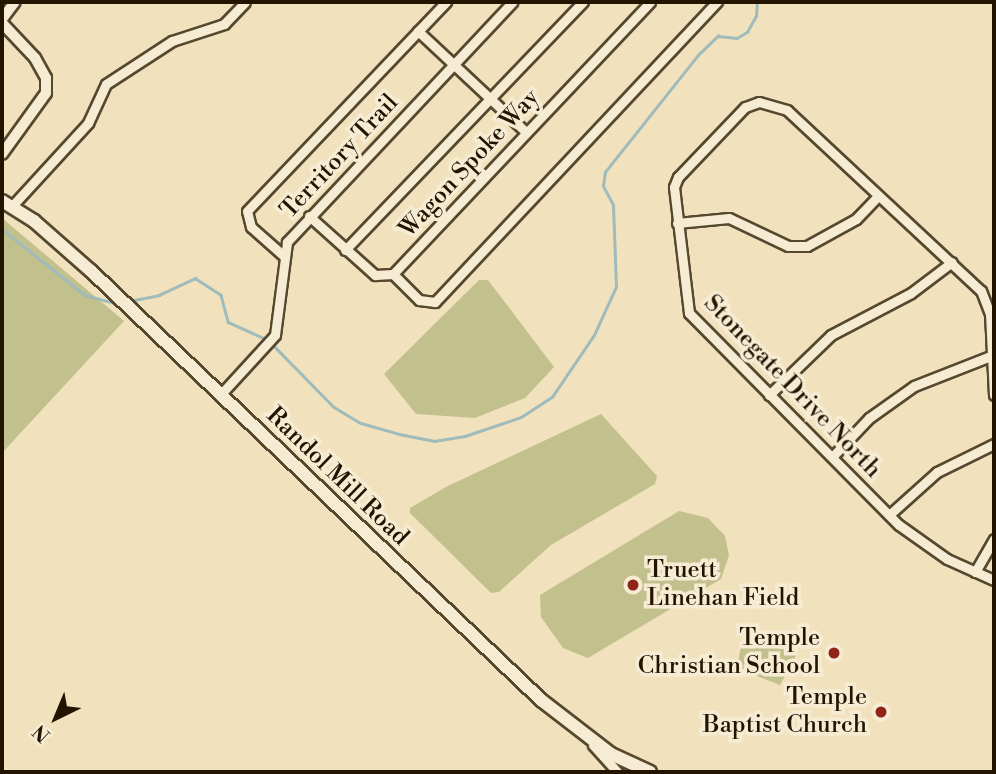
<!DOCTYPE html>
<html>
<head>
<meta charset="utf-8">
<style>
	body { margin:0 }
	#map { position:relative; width:996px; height:774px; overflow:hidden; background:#f1e2bd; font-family:"Libre Bodoni",serif }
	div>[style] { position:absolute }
	.green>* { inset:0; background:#c2c08c }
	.stream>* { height:2.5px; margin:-1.25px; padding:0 1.25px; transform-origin:1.25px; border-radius:1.25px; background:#9fbbbb }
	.roads { filter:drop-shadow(2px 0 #56482f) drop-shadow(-2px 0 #56482f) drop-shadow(0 2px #56482f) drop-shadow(0 -2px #56482f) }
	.minor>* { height:9px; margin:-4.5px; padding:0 4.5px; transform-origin:4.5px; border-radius:4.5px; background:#f6ecd4 }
	.tertiary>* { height:10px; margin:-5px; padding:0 5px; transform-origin:5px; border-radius:5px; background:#f6ecd4 }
	.secondary>* { height:12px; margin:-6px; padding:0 6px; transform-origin:6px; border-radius:6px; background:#f6ecd4 }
	.dots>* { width:19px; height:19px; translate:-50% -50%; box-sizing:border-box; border:4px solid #f6ecd4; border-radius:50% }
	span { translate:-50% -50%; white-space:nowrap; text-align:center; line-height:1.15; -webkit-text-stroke:7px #f6ecd4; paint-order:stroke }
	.street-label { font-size:24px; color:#231400 }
	.poi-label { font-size:24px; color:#231400 }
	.left { translate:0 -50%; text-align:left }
	.right { translate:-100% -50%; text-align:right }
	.frame { position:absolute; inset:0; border:4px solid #231400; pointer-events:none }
	.north { position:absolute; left:21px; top:683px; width:70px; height:70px; -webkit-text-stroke:5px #f6ecd4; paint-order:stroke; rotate:223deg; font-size:19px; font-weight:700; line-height:28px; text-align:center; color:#231400 }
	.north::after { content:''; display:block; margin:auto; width:24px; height:32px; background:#231400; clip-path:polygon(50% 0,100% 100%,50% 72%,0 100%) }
</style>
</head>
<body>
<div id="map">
	<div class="green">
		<div style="clip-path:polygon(2px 218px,124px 321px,2px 453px)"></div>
		<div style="clip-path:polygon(479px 280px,488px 280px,554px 367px,525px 398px,475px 418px,416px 414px,384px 374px)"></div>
		<div style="clip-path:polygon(601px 414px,657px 476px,655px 484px,551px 545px,499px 592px,491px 593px,410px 513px,410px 508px,446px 487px)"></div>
		<div style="clip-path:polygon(679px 511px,708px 518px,725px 536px,729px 555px,721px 579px,588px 658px,563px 648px,541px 617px,540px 595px)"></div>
		<div style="clip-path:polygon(742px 641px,798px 652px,780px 685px,737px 668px)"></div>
	</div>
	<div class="stream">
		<div style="left:2px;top:229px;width:106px;rotate:38.5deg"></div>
		<div style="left:85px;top:295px;width:28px;rotate:15deg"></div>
		<div style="left:129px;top:301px;width:31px;rotate:-11deg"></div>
		<div style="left:159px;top:295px;width:40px;rotate:-25deg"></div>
		<div style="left:195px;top:278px;width:31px;rotate:33deg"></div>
		<div style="left:221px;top:295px;width:28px;rotate:75deg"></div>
		<div style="left:228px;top:322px;width:44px;rotate:24.2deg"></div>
		<div style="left:275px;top:347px;width:84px;rotate:45.5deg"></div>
		<div style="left:334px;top:407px;width:31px;rotate:31deg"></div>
		<div style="left:361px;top:423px;width:40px;rotate:16deg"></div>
		<div style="left:399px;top:434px;width:36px;rotate:11deg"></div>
		<div style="left:434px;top:441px;width:31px;rotate:-9deg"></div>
		<div style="left:465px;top:436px;width:59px;rotate:-18.7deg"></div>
		<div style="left:521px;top:417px;width:37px;rotate:-33deg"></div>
		<div style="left:552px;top:397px;width:75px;rotate:-55.9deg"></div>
		<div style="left:594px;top:335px;width:53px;rotate:-65.4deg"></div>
		<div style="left:616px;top:287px;width:82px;rotate:-92.1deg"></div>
		<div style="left:613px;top:205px;width:21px;rotate:-118deg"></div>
		<div style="left:603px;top:186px;width:14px;rotate:-82deg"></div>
		<div style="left:605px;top:172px;width:149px;rotate:-51.5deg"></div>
		<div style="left:698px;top:55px;width:28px;rotate:-44deg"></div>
		<div style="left:718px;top:36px;width:19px;rotate:6deg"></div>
		<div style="left:737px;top:38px;width:12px;rotate:-31deg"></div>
		<div style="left:747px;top:32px;width:18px;rotate:-61deg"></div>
		<div style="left:756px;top:16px;width:14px;rotate:-86deg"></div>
	</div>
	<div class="roads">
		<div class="minor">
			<div style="left:418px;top:31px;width:148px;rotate:43.1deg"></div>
			<div style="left:12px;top:206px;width:113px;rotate:-47.5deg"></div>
			<div style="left:88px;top:123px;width:43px;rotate:-65.2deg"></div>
			<div style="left:106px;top:84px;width:79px;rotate:-33.1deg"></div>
			<div style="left:172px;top:41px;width:55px;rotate:-18.1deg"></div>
			<div style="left:224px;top:24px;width:30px;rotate:-46deg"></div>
			<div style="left:309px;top:216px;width:89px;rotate:41.8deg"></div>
			<div style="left:375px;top:275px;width:18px;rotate:-3deg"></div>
			<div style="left:393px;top:274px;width:374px;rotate:-46.6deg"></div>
			<div style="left:677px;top:223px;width:52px;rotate:-5.5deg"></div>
			<div style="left:729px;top:218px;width:65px;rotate:25.4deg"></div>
			<div style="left:788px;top:246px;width:19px"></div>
			<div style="left:807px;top:246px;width:56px;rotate:-28.9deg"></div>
			<div style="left:856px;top:219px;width:32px;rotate:-46deg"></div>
			<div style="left:345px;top:250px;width:344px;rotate:-46.2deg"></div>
			<div style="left:285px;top:257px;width:45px;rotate:-138.6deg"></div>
			<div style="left:251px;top:227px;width:16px;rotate:-104deg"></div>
			<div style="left:247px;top:211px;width:289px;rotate:-46.4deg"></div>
			<div style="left:393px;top:274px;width:37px;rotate:45deg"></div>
			<div style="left:419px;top:300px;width:16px;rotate:7deg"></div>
			<div style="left:435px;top:302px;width:412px;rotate:-46.8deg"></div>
			<div style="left:221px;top:394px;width:80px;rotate:-47.5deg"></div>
			<div style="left:275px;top:335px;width:94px;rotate:-82.6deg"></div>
			<div style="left:287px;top:242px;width:329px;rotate:-46.8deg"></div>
			<div style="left:769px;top:395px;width:86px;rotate:-44.1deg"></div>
			<div style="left:831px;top:335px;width:90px;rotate:-27.7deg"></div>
			<div style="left:911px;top:293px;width:51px;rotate:-37.1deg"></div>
			<div style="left:994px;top:395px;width:81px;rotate:-92.8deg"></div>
			<div style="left:990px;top:314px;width:25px;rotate:-111deg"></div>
			<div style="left:981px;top:291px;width:265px;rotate:-137deg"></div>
			<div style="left:787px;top:110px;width:29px;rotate:-164deg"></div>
			<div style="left:759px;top:102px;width:15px;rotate:160deg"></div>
			<div style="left:745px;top:107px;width:97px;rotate:133.7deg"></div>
			<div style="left:678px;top:177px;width:11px;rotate:112deg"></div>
			<div style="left:674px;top:187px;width:127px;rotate:83.2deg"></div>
			<div style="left:689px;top:313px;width:298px;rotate:45.3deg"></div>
			<div style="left:899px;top:525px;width:59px;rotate:35.3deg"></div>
			<div style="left:947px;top:559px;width:51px;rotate:24.1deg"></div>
			<div style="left:832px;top:457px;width:54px;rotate:-46.5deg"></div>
			<div style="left:869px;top:418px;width:55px;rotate:-35.4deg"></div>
			<div style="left:914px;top:386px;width:85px;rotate:-21.4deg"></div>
			<div style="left:889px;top:515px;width:64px;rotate:-41.9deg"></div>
			<div style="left:937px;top:472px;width:64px;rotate:-26.2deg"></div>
			<div style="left:975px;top:572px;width:38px;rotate:-60deg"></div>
			<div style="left:593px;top:745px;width:36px;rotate:48deg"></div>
		</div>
		<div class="tertiary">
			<div style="left:2px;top:19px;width:21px;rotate:-53deg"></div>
			<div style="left:2px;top:23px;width:48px;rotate:46.7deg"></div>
			<div style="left:35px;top:58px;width:23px;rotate:61deg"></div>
			<div style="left:46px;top:78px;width:15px;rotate:90deg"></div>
			<div style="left:46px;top:93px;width:75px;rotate:125.8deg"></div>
		</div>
		<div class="secondary">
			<div style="left:2px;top:201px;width:38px;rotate:32deg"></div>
			<div style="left:34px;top:221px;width:76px;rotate:41.3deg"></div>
			<div style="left:91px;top:271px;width:622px;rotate:43.63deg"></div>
			<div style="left:541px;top:700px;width:88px;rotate:37.6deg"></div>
			<div style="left:611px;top:754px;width:43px;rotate:24.8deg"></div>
		</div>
	</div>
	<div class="dots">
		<div style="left:633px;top:585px;background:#8f2418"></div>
		<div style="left:834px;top:653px;background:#8f2418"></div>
		<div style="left:881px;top:712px;background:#8f2418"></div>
	</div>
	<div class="street-label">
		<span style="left:340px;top:157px;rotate:-47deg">Territory Trail</span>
		<span style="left:470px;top:164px;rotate:-47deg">Wagon Spoke Way</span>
		<span style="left:792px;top:387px;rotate:46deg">Stonegate Drive North</span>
		<span style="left:337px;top:477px;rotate:44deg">Randol Mill Road</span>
	</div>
	<div class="poi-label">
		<span class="left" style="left:647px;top:585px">Truett<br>Linehan Field</span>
		<span class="right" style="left:820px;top:653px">Temple<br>Christian School</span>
		<span class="right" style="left:867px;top:712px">Temple<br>Baptist Church</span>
	</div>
	<div class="frame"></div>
	<div class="north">N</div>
</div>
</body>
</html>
